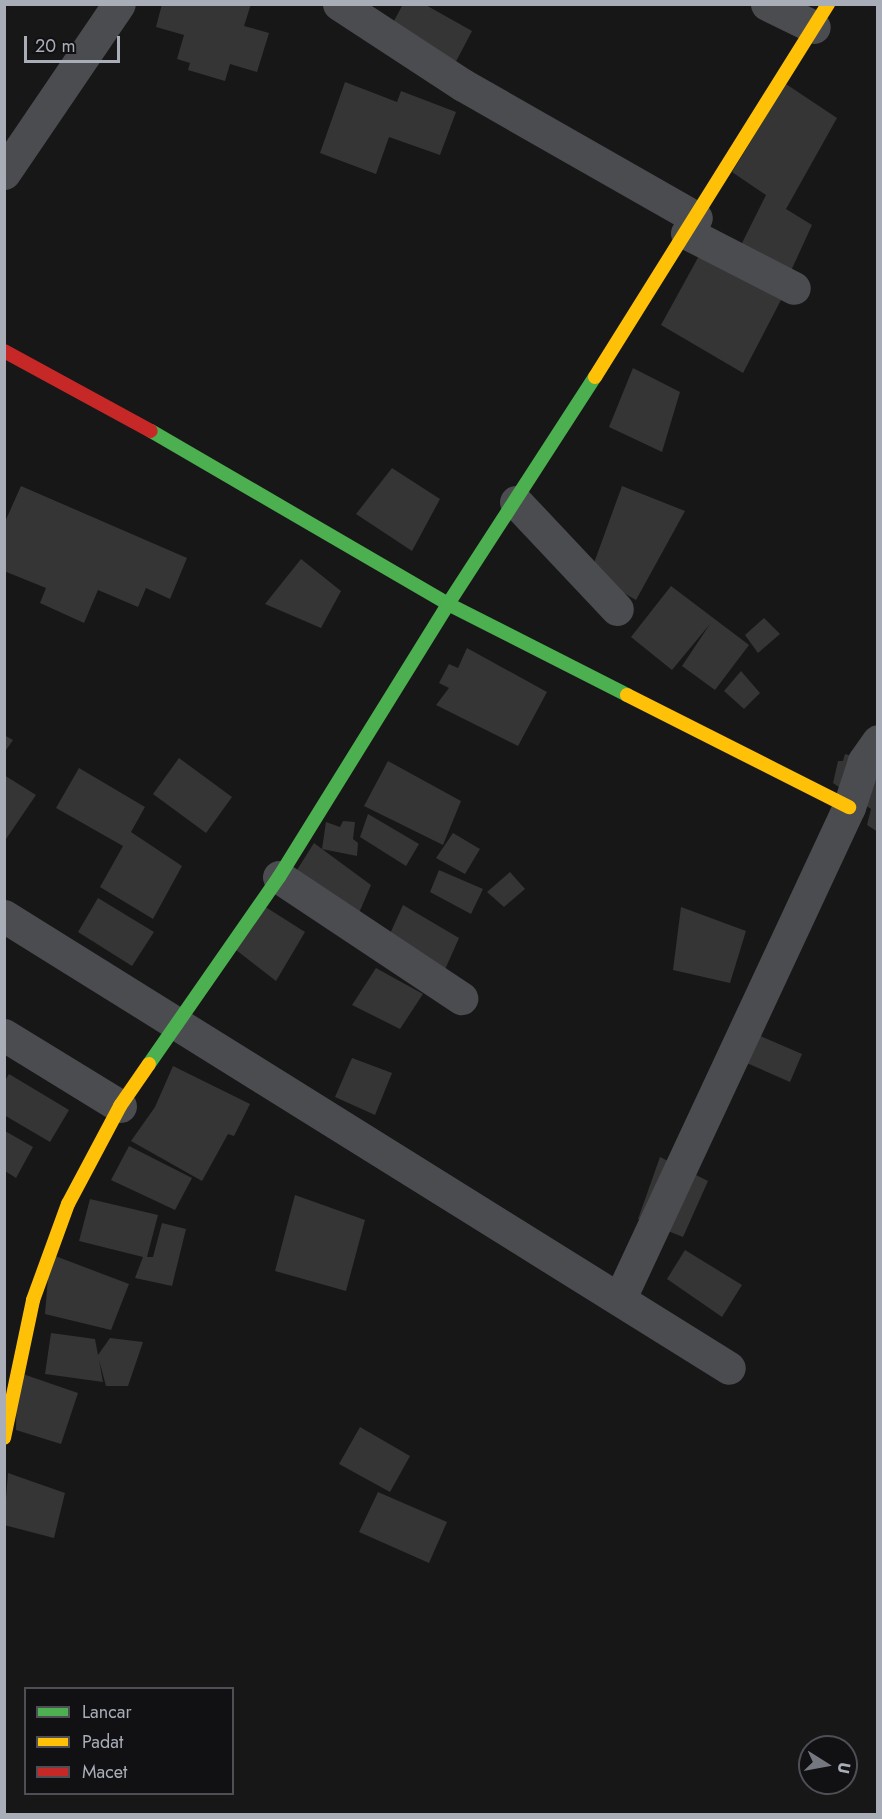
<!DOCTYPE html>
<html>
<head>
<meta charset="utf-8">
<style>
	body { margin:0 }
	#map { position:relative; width:882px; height:1819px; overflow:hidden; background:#171717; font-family:Jost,sans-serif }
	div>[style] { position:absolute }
	.building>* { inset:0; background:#353536 }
	.street>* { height:33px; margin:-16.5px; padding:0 16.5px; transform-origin:16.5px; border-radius:16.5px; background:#4b4c50 }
	.fast>* { height:14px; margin:-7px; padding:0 7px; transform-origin:7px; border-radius:7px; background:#4caf50 }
	.slow>* { height:14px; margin:-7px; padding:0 7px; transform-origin:7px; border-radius:7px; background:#ffc107 }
	.jam>* { height:14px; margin:-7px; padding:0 7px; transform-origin:7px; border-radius:7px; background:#c62828 }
	span { translate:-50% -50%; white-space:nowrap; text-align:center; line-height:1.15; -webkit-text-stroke:4.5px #111113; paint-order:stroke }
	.frame { position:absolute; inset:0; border:6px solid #a8adb8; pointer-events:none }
	.legend { position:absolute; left:24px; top:1687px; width:210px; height:108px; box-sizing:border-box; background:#111113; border:2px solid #4d4f55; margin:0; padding:8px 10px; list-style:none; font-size:18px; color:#a8adb8 }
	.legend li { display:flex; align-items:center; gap:12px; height:30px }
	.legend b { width:30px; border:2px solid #4d4f55 }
	.north { position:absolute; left:798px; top:1735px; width:60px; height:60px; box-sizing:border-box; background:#111113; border:2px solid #4d4f55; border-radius:50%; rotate:101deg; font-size:16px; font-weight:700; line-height:24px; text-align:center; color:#a8adb8 }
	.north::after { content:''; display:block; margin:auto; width:21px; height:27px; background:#757880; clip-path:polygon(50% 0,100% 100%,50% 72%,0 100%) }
	.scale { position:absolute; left:24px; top:36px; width:96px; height:27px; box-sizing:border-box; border:3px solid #a8adb8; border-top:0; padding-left:8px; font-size:18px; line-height:21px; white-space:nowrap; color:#a8adb8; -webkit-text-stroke:4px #111113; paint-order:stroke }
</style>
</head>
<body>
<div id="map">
	<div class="building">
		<div style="clip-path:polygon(162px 4px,251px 4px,244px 26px,269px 33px,257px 72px,230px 64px,225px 81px,188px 70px,190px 63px,177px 59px,184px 35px,156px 27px)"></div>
		<div style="clip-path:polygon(403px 4px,424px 4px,472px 31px,451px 71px,386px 36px)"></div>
		<div style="clip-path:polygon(345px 82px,397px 102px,401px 91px,456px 112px,440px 155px,389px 137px,376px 174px,320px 153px)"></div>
		<div style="clip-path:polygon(786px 84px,837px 118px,786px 209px,812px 225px,790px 273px,738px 251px,766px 195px,732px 172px)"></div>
		<div style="clip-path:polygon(700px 254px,781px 300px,743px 373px,661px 325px)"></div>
		<div style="clip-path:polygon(633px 368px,680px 392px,662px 452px,609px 427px)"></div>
		<div style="clip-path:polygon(392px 468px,440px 499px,412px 551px,356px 514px)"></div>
		<div style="clip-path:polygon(21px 486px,187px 558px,170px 599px,146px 588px,138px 607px,98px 590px,84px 623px,40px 603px,46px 588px,4px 571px,4px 524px)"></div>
		<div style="clip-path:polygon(622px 486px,685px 511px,636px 600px,590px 574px)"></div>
		<div style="clip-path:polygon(301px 559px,341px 591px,321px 628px,265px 604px)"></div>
		<div style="clip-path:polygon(671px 586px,749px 645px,715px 690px,682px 666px,710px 624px,672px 670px,631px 637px)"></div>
		<div style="clip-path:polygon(764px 618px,780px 634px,758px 653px,745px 635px)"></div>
		<div style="clip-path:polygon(467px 648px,547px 692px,518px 746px,436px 705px,449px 688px,439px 683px,449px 664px,458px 668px)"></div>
		<div style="clip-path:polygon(741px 671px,760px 693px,744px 709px,724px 691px)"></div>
		<div style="clip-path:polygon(4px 735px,13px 740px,4px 753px)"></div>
		<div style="clip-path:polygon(845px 754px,859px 758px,878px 772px,878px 832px,867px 825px,871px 809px,833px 783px,838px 761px,843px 761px)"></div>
		<div style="clip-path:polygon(179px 758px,232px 797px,206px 833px,153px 794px)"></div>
		<div style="clip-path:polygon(388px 761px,461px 801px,443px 845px,364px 806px)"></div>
		<div style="clip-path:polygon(79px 768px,145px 807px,131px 832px,182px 866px,153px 919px,100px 887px,123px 846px,56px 808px)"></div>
		<div style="clip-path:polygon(4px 775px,36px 795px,4px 842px)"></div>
		<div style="clip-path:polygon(368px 814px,419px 844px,406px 866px,360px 837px)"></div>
		<div style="clip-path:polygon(343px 821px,355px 822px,353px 839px,358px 843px,357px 856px,322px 849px,371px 885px,356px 920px,292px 878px,314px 843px,322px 849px,326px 822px,340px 827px)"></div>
		<div style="clip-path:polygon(453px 833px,480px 849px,465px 874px,436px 858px)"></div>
		<div style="clip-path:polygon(439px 870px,483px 889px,471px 914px,430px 892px)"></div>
		<div style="clip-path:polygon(510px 872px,525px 889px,504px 907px,487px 892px)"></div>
		<div style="clip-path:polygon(98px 898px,154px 932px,132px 966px,78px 932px)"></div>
		<div style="clip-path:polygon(403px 905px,459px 938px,439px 983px,384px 947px)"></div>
		<div style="clip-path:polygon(264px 906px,305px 932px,276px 981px,236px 950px)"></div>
		<div style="clip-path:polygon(681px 907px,746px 931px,730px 983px,673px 970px)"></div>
		<div style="clip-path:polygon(376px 968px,423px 994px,400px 1029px,352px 1005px)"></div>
		<div style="clip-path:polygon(751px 1032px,802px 1054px,790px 1082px,740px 1060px)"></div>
		<div style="clip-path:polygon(352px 1058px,392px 1073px,375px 1115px,335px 1097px)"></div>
		<div style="clip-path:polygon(173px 1066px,250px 1104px,234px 1136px,228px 1134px,202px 1181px,131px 1141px,155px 1107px)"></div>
		<div style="clip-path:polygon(9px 1074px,69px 1110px,50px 1142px,4px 1115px,4px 1082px)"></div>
		<div style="clip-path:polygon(5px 1131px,33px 1147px,16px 1178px,5px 1171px)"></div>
		<div style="clip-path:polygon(129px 1146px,192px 1178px,175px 1210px,111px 1180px)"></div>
		<div style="clip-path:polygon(660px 1157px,708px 1181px,683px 1237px,638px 1219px)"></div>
		<div style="clip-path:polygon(295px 1195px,365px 1220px,346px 1291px,275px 1271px)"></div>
		<div style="clip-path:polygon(90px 1199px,158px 1215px,147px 1257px,153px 1257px,162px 1223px,186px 1229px,172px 1286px,135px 1278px,143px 1257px,79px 1241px)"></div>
		<div style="clip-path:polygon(685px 1250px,742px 1285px,722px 1317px,667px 1279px)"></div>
		<div style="clip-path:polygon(50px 1254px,129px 1284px,111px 1330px,45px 1314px)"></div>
		<div style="clip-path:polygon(51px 1333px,95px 1339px,98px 1355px,110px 1338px,143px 1342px,128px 1386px,106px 1386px,99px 1360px,103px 1382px,45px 1374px)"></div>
		<div style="clip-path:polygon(17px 1372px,78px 1393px,61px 1444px,16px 1430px)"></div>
		<div style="clip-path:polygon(360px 1427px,410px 1456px,390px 1492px,339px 1464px)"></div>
		<div style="clip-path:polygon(8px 1473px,65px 1493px,54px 1538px,4px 1525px)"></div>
		<div style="clip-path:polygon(378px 1492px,447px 1522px,429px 1563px,359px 1532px)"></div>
	</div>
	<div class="street">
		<div style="left:339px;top:4px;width:148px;rotate:33.2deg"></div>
		<div style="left:463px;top:85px;width:268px;rotate:29.7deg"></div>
		<div style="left:767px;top:4px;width:52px;rotate:26.1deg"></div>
		<div style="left:4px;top:173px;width:204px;rotate:-55.8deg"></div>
		<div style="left:687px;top:233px;width:120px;rotate:27.2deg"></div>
		<div style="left:516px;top:502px;width:147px;rotate:46.7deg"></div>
		<div style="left:279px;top:877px;width:219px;rotate:33.6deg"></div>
		<div style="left:4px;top:916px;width:854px;rotate:31.94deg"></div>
		<div style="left:4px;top:1035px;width:136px;rotate:31.5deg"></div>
		<div style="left:620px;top:1298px;width:542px;rotate:-65deg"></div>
		<div style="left:849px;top:807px;width:48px;rotate:-71.9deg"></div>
		<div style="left:864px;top:761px;width:24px;rotate:-55deg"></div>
	</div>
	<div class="fast">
		<div style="left:151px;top:431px;width:344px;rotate:30.2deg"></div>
		<div style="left:448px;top:604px;width:201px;rotate:26.9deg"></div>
		<div style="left:149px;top:1064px;width:228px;rotate:-55.2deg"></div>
		<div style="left:279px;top:877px;width:321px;rotate:-58.2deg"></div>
		<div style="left:448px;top:604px;width:270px;rotate:-57.1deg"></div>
	</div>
	<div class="slow">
		<div style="left:595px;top:377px;width:440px;rotate:-58deg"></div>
		<div style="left:627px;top:695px;width:249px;rotate:26.8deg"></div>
		<div style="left:4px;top:1438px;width:141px;rotate:-78.1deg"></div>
		<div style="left:33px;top:1300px;width:102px;rotate:-70deg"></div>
		<div style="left:68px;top:1204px;width:111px;rotate:-62deg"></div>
		<div style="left:120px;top:1106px;width:51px;rotate:-55.4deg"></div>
	</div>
	<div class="jam">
		<div style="left:4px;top:351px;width:167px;rotate:28.6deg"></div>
	</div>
	<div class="frame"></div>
	<ul class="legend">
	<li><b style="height:8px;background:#4caf50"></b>Lancar</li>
	<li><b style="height:8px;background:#ffc107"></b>Padat</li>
	<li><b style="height:8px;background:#c62828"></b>Macet</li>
	</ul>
	<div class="north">U</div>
	<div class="scale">20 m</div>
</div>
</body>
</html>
